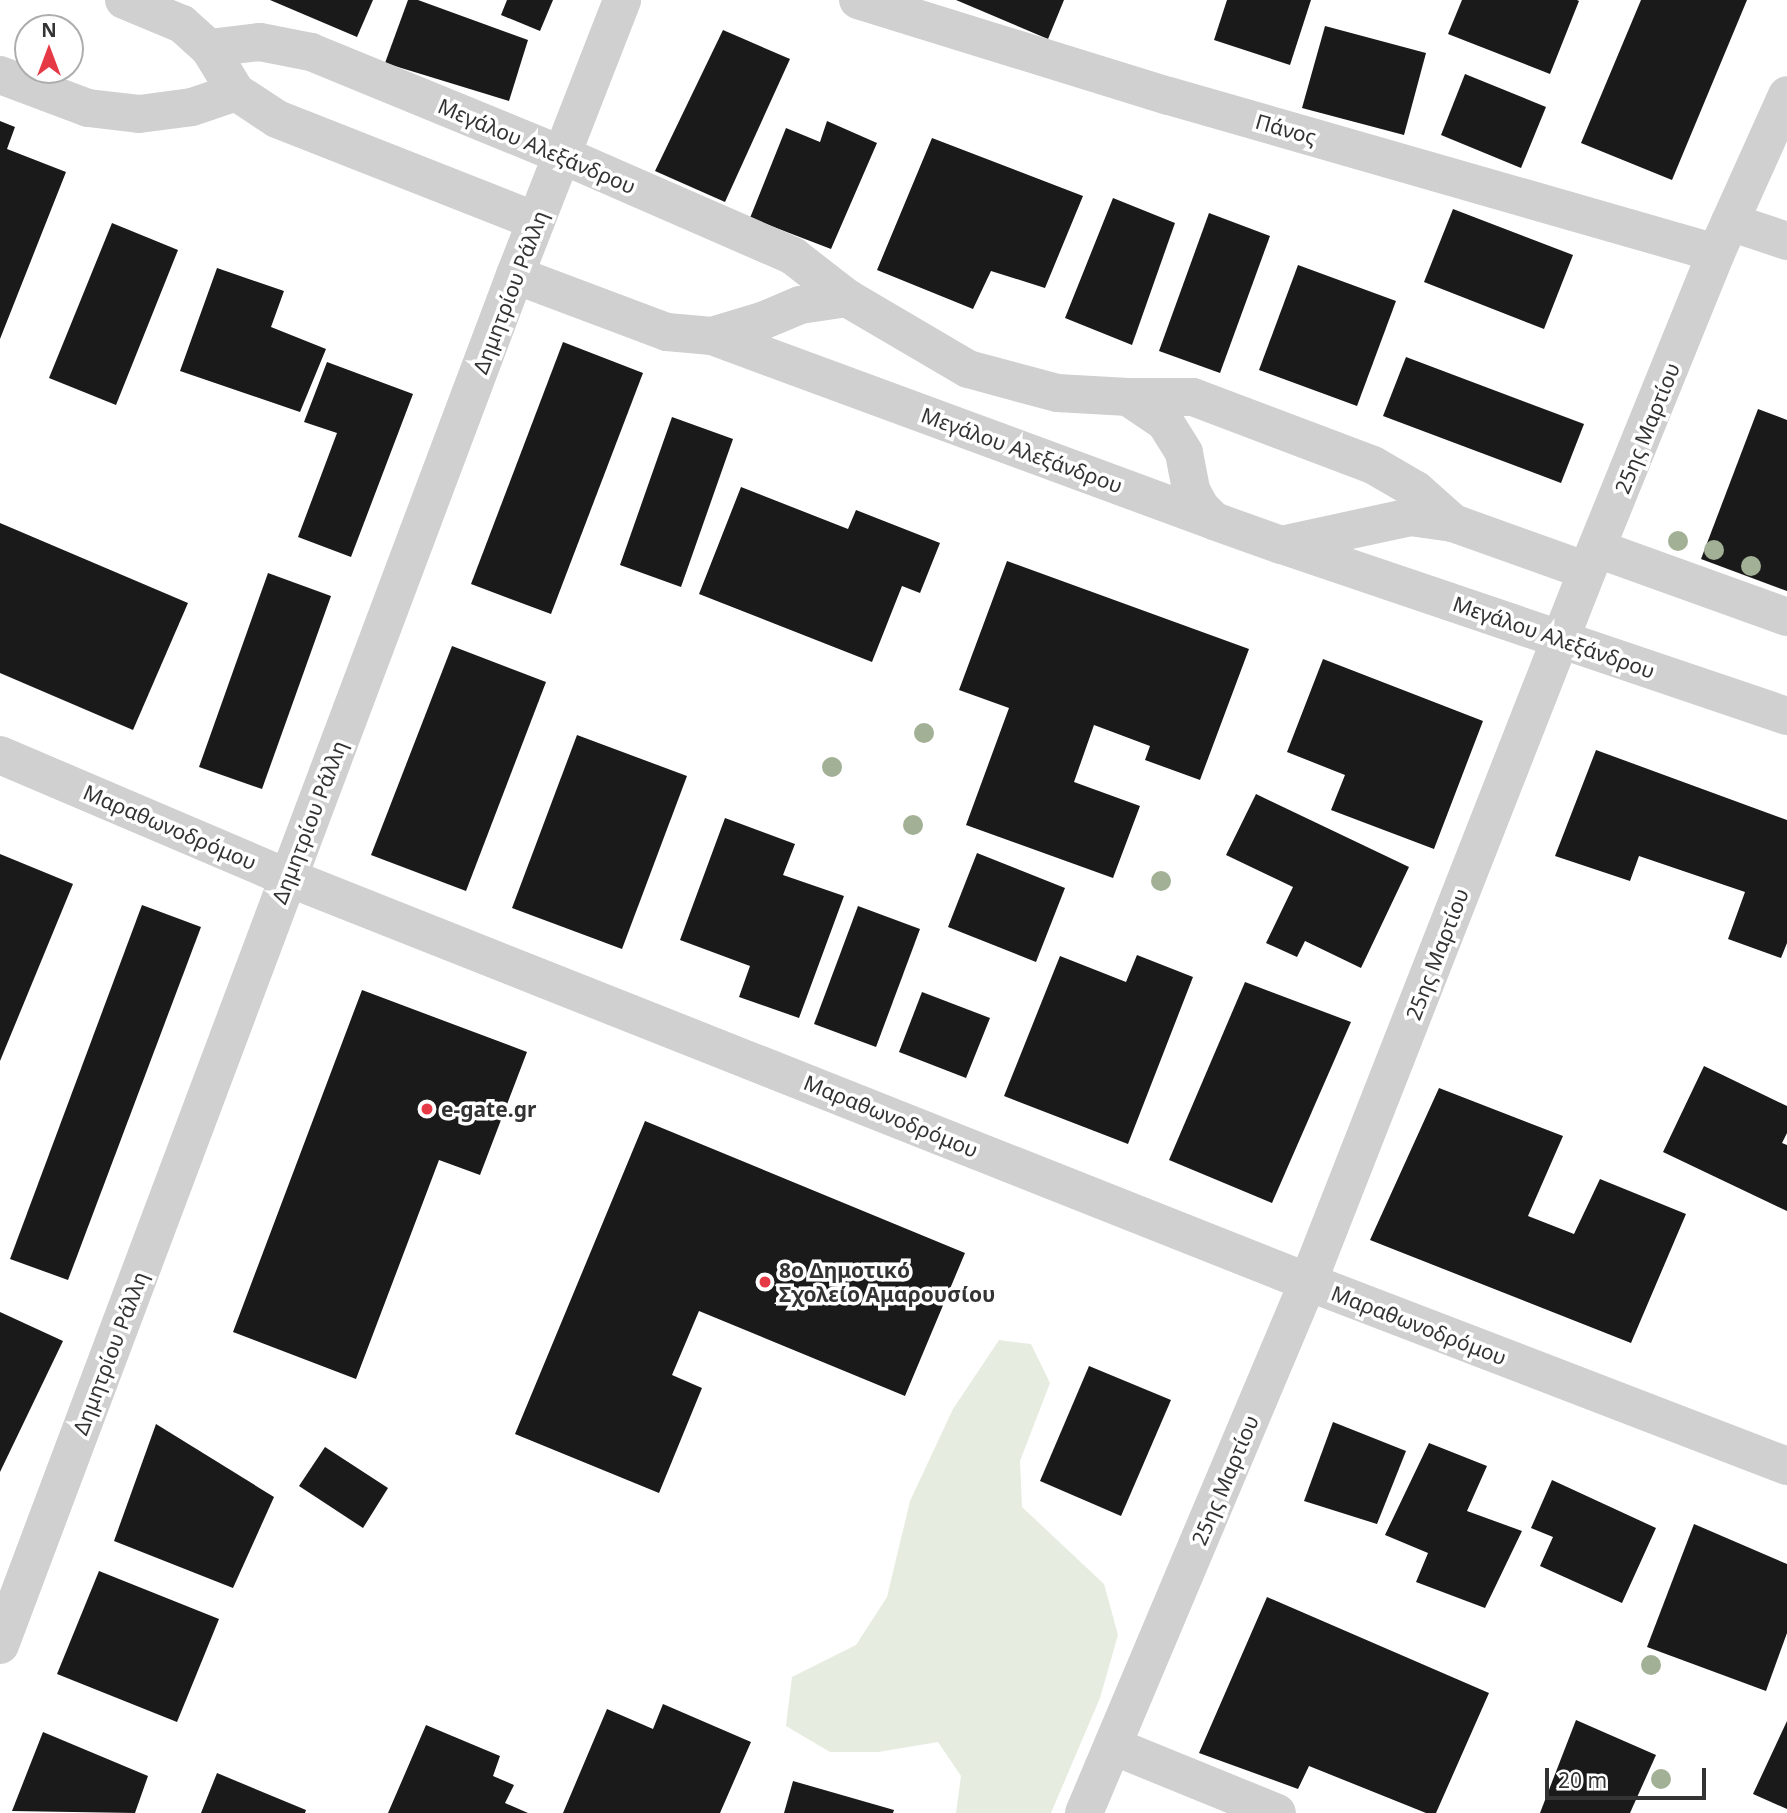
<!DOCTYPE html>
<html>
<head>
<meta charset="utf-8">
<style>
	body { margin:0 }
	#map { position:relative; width:1787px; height:1813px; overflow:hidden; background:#fff; font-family:"Noto Sans",sans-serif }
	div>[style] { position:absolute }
	.green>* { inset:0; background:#e6ecdf }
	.building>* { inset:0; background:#1a1a1a }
	.minor>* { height:38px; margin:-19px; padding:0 19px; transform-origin:19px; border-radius:19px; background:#d0d0d0 }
	.trees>* { width:20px; height:20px; margin:-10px; border-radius:50%; background:#a2b095 }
	.dots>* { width:19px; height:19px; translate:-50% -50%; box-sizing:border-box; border:4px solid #fff; border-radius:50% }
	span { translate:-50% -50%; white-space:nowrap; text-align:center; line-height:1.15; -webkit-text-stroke:7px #fff; paint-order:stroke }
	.street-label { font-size:21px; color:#333 }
	.poi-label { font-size:21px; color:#333; font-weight:700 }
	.left { translate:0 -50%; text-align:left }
	.north { position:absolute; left:14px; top:14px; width:70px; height:70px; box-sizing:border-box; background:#fff; border:2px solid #adadad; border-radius:50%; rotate:0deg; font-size:19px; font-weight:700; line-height:28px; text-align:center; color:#333 }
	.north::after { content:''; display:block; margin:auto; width:24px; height:32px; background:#e63946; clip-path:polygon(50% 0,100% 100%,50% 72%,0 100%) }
	.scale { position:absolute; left:1545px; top:1768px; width:161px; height:32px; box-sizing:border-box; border:4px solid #333; border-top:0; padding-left:9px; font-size:21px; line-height:24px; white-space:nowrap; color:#333; -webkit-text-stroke:5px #fff; paint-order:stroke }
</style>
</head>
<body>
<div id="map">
	<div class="green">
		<div style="clip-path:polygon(999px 1340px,1031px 1344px,1050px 1383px,1020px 1461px,1022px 1507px,1104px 1584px,1118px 1635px,1100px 1698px,1051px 1813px,956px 1813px,961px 1776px,938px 1742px,878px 1752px,830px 1752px,786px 1726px,792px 1677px,856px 1645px,887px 1597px,910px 1501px,953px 1409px)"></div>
	</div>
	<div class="building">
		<div style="clip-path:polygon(270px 0,373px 0,357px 37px)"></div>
		<div style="clip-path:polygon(408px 0,418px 0,528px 40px,509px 101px,385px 63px)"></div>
		<div style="clip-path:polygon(507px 0,553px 0,540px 31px,501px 15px)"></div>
		<div style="clip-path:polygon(956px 0,1064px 0,1048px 39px)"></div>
		<div style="clip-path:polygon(1227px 0,1311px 0,1290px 65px,1214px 40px)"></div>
		<div style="clip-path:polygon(1462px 0,1577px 0,1579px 1px,1550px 74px,1448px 34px)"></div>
		<div style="clip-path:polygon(1641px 0,1747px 0,1672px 180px,1581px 143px)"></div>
		<div style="clip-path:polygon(1325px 26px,1426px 53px,1404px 135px,1302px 108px)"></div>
		<div style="clip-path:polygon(723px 30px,790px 59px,725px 202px,655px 171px)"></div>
		<div style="clip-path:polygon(1465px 74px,1546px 107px,1521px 168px,1441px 135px)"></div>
		<div style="clip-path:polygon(0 121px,15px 127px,7px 149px,66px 172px,0 339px)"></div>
		<div style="clip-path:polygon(827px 121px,877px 143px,831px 249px,750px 218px,786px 128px,820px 142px)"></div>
		<div style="clip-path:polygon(932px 138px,1083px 196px,1045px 288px,991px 271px,973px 309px,877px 270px)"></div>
		<div style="clip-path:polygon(1113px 198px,1175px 223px,1132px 345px,1065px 318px)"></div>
		<div style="clip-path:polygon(1453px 209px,1573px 255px,1544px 329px,1424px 282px)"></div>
		<div style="clip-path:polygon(1209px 213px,1270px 236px,1220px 373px,1159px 351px)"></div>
		<div style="clip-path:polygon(112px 223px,178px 250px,116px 405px,49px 378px)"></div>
		<div style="clip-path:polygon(1298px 265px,1396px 301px,1357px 406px,1259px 370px)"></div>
		<div style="clip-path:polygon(217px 268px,284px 291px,271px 327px,326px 349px,300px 412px,180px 371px)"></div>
		<div style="clip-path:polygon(563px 342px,643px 373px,551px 614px,471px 584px)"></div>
		<div style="clip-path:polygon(1406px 357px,1584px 424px,1561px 483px,1383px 416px)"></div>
		<div style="clip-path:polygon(327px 362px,413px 394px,351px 557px,298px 537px,337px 433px,304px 422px)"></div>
		<div style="clip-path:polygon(1758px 409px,1787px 420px,1787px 591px,1701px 559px)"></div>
		<div style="clip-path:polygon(672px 417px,733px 439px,681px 587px,620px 565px)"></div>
		<div style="clip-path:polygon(741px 487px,848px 529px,856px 510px,940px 543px,920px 593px,902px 586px,872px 662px,699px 594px)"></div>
		<div style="clip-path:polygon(0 523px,188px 603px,133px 730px,0 673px)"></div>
		<div style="clip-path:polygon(1007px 561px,1249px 649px,1200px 780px,1145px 760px,1150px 746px,1094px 725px,1074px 782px,1140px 806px,1113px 878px,966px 825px,1009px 708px,959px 690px)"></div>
		<div style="clip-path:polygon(268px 573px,331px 596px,262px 789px,199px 767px)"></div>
		<div style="clip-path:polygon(452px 646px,546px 682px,466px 891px,371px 855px)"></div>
		<div style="clip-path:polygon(1323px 659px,1483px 721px,1434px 849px,1331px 810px,1345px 775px,1287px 752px)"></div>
		<div style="clip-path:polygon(577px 735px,687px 776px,622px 949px,512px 908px)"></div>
		<div style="clip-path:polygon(1596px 750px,1787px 820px,1787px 943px,1781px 958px,1728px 939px,1745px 892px,1639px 856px,1630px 881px,1555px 856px)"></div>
		<div style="clip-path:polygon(1256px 794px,1409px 867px,1361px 968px,1305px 941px,1297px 957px,1266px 943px,1293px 887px,1226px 855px)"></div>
		<div style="clip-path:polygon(725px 818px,795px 844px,783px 875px,844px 896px,799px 1018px,739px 997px,750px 966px,680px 940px)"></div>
		<div style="clip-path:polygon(977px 853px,1065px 888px,1036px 962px,948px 927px)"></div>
		<div style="clip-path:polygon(0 854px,73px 884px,0 1061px)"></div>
		<div style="clip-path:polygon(142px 905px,201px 927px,68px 1280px,10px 1259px)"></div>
		<div style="clip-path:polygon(858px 906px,920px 929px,876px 1047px,814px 1024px)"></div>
		<div style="clip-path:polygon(1137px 955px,1193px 977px,1128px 1144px,1004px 1096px,1060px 956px,1126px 982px)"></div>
		<div style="clip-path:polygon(1245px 982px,1351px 1022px,1272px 1203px,1169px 1160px)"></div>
		<div style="clip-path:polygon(362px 990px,527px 1052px,480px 1175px,439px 1160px,356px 1379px,233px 1332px)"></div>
		<div style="clip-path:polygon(922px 992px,990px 1018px,966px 1078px,899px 1052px)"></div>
		<div style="clip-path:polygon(1704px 1066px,1787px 1106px,1787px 1133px,1782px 1143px,1787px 1145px,1787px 1211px,1663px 1152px)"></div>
		<div style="clip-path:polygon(1439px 1088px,1563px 1136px,1528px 1216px,1574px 1234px,1600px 1179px,1686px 1214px,1631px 1343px,1370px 1240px)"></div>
		<div style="clip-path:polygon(645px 1121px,965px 1253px,905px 1396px,699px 1311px,672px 1375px,702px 1388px,659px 1493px,515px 1434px)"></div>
		<div style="clip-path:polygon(0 1312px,63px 1341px,0 1472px)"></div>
		<div style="clip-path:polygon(1089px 1366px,1171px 1400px,1121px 1516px,1040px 1481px)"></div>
		<div style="clip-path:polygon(1333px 1422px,1406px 1451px,1377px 1524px,1304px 1501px)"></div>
		<div style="clip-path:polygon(156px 1424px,274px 1497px,233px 1588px,114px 1541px)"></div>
		<div style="clip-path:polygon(1429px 1443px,1487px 1466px,1467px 1511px,1522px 1531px,1485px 1608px,1416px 1582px,1428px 1553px,1385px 1535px)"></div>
		<div style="clip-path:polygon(325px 1447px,388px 1488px,363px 1528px,299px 1486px)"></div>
		<div style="clip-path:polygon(1552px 1480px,1656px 1528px,1622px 1603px,1540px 1566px,1553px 1537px,1531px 1528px)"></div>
		<div style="clip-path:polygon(1694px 1524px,1787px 1564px,1787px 1633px,1766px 1691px,1647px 1647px)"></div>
		<div style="clip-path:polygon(99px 1571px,219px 1619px,177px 1722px,57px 1674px)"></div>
		<div style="clip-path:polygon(1267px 1597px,1489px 1693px,1436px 1813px,1426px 1813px,1309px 1766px,1298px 1789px,1199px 1753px)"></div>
		<div style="clip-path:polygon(663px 1704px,751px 1742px,720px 1813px,563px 1813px,607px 1709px,653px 1729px)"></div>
		<div style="clip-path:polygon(1576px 1720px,1656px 1755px,1630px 1813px,1540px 1813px)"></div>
		<div style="clip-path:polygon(1787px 1721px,1787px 1809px,1753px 1794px)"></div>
		<div style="clip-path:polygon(426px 1725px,500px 1756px,493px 1776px,514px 1785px,505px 1803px,528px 1813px,388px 1813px)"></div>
		<div style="clip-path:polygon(43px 1732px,148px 1776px,135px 1813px,12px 1811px)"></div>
		<div style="clip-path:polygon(217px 1773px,306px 1810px,305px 1813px,201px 1813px)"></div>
		<div style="clip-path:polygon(793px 1781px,894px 1810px,893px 1813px,784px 1813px)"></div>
	</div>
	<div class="minor">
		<div style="left:124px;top:0;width:63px;rotate:22.5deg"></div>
		<div style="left:182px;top:24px;width:36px;rotate:42deg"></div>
		<div style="left:209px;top:48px;width:52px;rotate:58.5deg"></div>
		<div style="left:236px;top:92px;width:49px;rotate:33.4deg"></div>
		<div style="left:277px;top:119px;width:278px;rotate:21.5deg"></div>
		<div style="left:858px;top:0;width:325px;rotate:17.2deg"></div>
		<div style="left:1169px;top:96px;width:569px;rotate:16.01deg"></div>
		<div style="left:209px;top:48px;width:51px;rotate:-6.7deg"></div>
		<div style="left:260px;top:42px;width:52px;rotate:11.1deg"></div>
		<div style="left:311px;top:52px;width:271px;rotate:22.3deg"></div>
		<div style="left:562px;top:155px;width:252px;rotate:23.6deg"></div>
		<div style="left:793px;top:256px;width:68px;rotate:37.9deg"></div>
		<div style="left:0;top:75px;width:94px;rotate:20.6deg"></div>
		<div style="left:88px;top:108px;width:51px;rotate:6.7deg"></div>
		<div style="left:139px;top:114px;width:53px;rotate:-7.5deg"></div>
		<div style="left:192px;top:107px;width:46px;rotate:-18.8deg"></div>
		<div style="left:1730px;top:222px;width:60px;rotate:18.4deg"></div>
		<div style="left:515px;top:275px;width:162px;rotate:20.6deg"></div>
		<div style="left:667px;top:332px;width:45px;rotate:5.1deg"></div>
		<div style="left:712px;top:336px;width:52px;rotate:-16.7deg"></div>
		<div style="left:762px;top:321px;width:41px;rotate:-22.8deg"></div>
		<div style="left:800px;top:305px;width:48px;rotate:-8.5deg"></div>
		<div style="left:847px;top:298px;width:140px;rotate:30.4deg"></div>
		<div style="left:968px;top:369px;width:92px;rotate:15.1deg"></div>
		<div style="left:1057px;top:393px;width:71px;rotate:3.2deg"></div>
		<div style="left:1128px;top:397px;width:45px;rotate:34deg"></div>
		<div style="left:1165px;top:422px;width:36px;rotate:58deg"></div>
		<div style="left:1184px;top:453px;width:38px;rotate:79deg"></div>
		<div style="left:1191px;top:490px;width:19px;rotate:62deg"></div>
		<div style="left:1200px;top:507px;width:20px;rotate:45deg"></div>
		<div style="left:1214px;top:521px;width:71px;rotate:19.7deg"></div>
		<div style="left:1281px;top:545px;width:132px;rotate:-12.2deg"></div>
		<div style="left:1410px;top:517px;width:43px;rotate:7.9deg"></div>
		<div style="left:1453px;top:523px;width:142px;rotate:19.7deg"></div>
		<div style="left:712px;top:336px;width:535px;rotate:20.23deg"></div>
		<div style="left:1128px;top:397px;width:65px"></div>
		<div style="left:1193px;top:397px;width:192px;rotate:20.7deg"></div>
		<div style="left:1373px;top:465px;width:50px;rotate:30.2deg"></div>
		<div style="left:1416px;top:490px;width:50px;rotate:41.7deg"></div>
		<div style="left:1282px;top:545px;width:533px;rotate:18.71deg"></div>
		<div style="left:1598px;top:549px;width:201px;rotate:19.8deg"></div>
		<div style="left:0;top:755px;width:314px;rotate:23.1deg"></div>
		<div style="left:289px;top:878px;width:1096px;rotate:21.63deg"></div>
		<div style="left:1308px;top:1282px;width:513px;rotate:21.01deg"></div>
		<div style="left:0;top:1645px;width:1464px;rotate:-69.4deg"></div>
		<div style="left:515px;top:275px;width:295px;rotate:-68.7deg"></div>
		<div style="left:1113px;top:1746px;width:177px;rotate:22.2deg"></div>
		<div style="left:1084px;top:1813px;width:576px;rotate:-67.13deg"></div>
		<div style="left:1308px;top:1282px;width:764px;rotate:-68.57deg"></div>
		<div style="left:1587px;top:571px;width:343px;rotate:-67.9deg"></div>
		<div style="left:1716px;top:253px;width:173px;rotate:-65.8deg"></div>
	</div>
	<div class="trees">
		<div style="left:1678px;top:541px"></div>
		<div style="left:1714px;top:550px"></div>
		<div style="left:1751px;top:566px"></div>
		<div style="left:924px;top:733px"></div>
		<div style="left:832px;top:767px"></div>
		<div style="left:913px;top:825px"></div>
		<div style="left:1161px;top:881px"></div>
		<div style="left:1651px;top:1665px"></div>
		<div style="left:1661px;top:1779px"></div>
	</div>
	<div class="dots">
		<div style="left:427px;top:1109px;background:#e63946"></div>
		<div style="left:765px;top:1282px;background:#e63946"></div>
	</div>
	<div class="street-label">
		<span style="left:1286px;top:129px;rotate:16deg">Πάνος</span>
		<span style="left:537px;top:146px;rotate:23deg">Μεγάλου Αλεξάνδρου</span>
		<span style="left:510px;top:292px;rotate:-69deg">Δημητρίου Ράλλη</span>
		<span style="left:1647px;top:428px;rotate:-68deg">25ης Μαρτίου</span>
		<span style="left:1022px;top:450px;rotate:20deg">Μεγάλου Αλεξάνδρου</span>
		<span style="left:1554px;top:637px;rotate:19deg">Μεγάλου Αλεξάνδρου</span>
		<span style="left:309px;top:822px;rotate:-69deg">Δημητρίου Ράλλη</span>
		<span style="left:170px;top:827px;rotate:23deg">Μαραθωνοδρόμου</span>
		<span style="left:1437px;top:954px;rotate:-69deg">25ης Μαρτίου</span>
		<span style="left:891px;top:1116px;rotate:22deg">Μαραθωνοδρόμου</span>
		<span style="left:1419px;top:1325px;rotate:21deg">Μαραθωνοδρόμου</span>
		<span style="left:110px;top:1353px;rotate:-69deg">Δημητρίου Ράλλη</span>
		<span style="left:1225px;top:1480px;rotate:-67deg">25ης Μαρτίου</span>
	</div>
	<div class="poi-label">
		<span class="left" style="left:441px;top:1109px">e-gate.gr</span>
		<span class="left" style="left:779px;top:1282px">8ο Δημοτικό<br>Σχολείο Αμαρουσίου</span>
	</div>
	<div class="north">N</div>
	<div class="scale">20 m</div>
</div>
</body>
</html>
